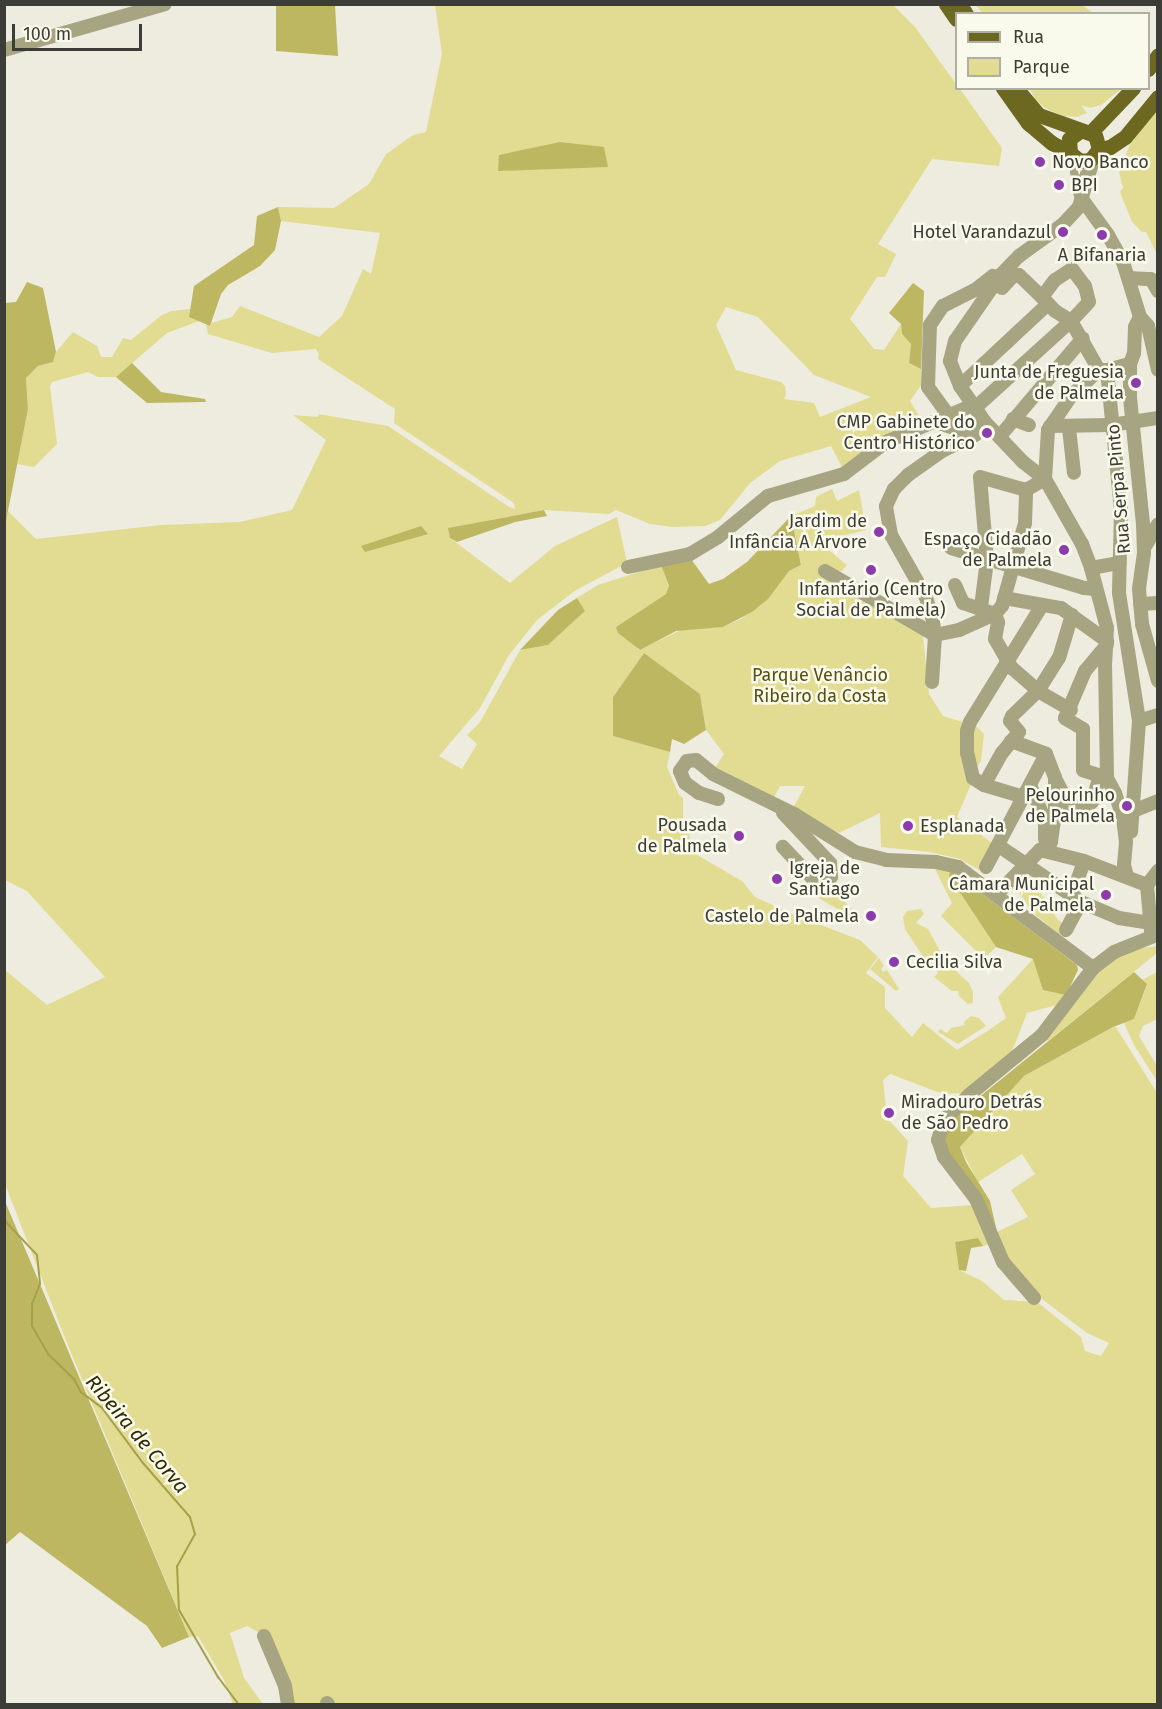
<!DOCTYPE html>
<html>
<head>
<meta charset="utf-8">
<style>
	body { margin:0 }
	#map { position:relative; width:1162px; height:1709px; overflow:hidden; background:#edecdf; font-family:"Fira Sans",sans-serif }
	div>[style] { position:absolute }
	.green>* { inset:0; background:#e1dc91 }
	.forest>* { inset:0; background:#bdb762 }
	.stream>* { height:2px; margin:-1px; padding:0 1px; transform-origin:1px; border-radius:1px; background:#a7a04b }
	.minor>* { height:14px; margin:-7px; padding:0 7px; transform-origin:7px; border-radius:7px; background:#a6a481 }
	.major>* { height:15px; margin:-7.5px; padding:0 7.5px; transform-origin:7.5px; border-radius:7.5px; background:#6d6820 }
	.dots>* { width:16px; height:16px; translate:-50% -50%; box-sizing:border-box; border:3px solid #fafaec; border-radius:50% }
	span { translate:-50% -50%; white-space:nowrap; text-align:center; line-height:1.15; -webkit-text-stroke:5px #fafaec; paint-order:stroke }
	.poi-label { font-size:18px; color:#3d3d37 }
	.left { translate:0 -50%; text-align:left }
	.right { translate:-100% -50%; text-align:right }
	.street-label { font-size:18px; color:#3d3d37 }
	.park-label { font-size:18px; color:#56510f }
	.water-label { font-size:20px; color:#2e2b04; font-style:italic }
	.frame { position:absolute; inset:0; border:6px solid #3d3d37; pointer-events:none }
	.legend { position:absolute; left:955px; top:12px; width:195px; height:78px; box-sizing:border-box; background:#fafaec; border:2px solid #aeaea4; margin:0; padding:8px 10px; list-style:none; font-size:18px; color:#3d3d37 }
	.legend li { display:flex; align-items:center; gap:12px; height:30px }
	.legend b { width:30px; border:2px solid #aeaea4 }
	.scale { position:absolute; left:12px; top:24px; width:130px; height:27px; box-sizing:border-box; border:3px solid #3d3d37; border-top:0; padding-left:8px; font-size:18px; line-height:21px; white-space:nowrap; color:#3d3d37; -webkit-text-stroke:4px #fafaec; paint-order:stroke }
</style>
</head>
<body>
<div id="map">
	<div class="green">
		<div style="clip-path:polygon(evenodd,435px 5px,893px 5px,915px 27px,956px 84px,956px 88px,960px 89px,1002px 148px,999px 166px,932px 159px,878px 244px,896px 254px,885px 277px,877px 277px,850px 319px,874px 349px,884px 350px,901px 324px,902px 334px,911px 344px,909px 363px,921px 369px,921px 385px,910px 401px,922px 421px,874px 442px,843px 469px,831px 446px,780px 461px,750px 483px,720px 520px,705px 526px,672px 527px,650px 524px,616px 510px,609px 514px,544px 510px,449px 528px,450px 538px,510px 583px,555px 546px,617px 517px,627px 563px,576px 590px,537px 620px,509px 655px,480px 708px,439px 756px,462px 769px,477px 744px,467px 735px,480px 722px,520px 650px,548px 645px,585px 611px,577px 598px,598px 585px,661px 565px,669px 587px,666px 594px,616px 627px,639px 650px,683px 629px,723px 627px,741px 619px,761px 605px,789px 571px,801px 565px,791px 516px,815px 506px,816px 497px,832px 489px,837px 501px,859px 490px,866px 530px,833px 538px,825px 547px,847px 565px,842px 571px,826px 571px,923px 636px,929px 694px,943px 716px,966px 723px,971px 784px,957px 817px,996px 846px,979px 870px,960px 859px,930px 852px,881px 847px,880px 813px,839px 833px,792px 810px,805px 786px,780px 786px,773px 799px,715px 768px,724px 754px,706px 730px,700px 694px,644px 653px,613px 697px,613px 736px,670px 752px,667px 767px,679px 795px,683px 798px,683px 819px,688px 828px,692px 852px,742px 881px,755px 897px,792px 914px,860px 940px,878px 957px,866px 973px,885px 987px,885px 1008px,912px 1037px,923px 1023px,957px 1050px,989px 1030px,1006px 1018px,998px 997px,1033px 959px,1066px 995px,1057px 1005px,1027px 1013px,1011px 1054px,964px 1093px,943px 1094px,890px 1074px,883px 1080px,887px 1118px,908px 1141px,903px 1176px,931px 1208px,973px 1205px,989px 1244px,983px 1246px,978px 1238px,955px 1242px,959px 1270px,982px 1281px,1004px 1300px,1037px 1302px,1081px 1337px,1085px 1351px,1101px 1356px,1109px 1343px,1087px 1333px,1034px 1293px,1004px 1257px,997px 1232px,1028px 1217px,1011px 1190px,1035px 1174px,1022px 1154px,978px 1182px,960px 1147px,1024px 1076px,1115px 1026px,1157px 1093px,1157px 1704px,290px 1704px,271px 1639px,247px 1626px,230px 1633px,244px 1678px,263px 1704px,233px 1704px,224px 1680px,198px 1636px,189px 1637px,67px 1343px,5px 1184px,5px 970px,47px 1005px,105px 977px,27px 891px,5px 880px,4px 526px,8px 511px,36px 539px,161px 525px,240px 522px,292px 510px,326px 440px,293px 415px,318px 417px,318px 414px,388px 426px,509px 507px,515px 509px,514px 503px,394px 423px,395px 409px,318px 359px,319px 354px,316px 349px,272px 353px,208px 334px,206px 324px,210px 326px,211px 323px,232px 317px,240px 306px,319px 337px,342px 316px,363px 269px,371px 274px,380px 233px,281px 221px,278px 207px,334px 208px,369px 184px,386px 154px,413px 135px,426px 132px,442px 54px,435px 5px,726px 307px,758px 317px,814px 375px,871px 397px,820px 417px,814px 403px,784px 399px,786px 394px,785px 386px,781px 382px,736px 370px,716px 325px,726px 307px)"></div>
		<div style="clip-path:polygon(976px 5px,1082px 5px,1093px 13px,982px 13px)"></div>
		<div style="clip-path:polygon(1030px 89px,1121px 89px,1101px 105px,1090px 108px,1081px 105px,1087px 113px,1077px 117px,1063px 116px,1045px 108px,1035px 99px)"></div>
		<div style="clip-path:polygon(1157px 107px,1157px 254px,1146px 232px,1142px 232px,1132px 222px,1120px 192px,1123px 188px,1119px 172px,1130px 144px)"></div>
		<div style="clip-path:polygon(190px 309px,189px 317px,199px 321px,167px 333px,116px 377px,98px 377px,88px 372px,52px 382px,50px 386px,57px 444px,34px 467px,17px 464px,28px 409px,26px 378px,38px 366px,53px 362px,56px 352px,73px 332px,97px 346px,101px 357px,112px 357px,123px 338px,131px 340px,162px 315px,172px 311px)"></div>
		<div style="clip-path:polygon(973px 723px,984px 734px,981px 761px,974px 772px)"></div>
		<div style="clip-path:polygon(934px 867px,950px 870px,949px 876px,996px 947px,984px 959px,941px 916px,952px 903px)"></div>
		<div style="clip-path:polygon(1024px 867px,1058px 920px,1064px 924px,1060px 935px,1032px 912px,1012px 881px)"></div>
		<div style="clip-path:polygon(796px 880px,821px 890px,834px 890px,853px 911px,855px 919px,794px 884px)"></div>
		<div style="clip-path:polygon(921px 909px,924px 914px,916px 923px,928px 929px,946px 962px,969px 983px,973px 992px,973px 1003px,968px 1004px,959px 996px,958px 991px,952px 991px,934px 977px,938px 973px,934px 967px,931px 969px,905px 929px,903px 917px,907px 911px)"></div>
		<div style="clip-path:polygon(1157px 946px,1157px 953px,1048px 1041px,1046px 1039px,1095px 976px,1112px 960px,1137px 949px)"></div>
		<div style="clip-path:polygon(879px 958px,884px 966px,881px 969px,883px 972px,887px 970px,899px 989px,896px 991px,870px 969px)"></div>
		<div style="clip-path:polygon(1157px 972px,1157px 1019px,1143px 1026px,1139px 1036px,1157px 1066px,1157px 1081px,1134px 1045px,1124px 1023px,1134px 1019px,1147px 985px,1142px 980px)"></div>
		<div style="clip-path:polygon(971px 1016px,979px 1018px,986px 1026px,958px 1044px,938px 1032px,940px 1029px,947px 1033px,951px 1028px,965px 1025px,964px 1022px)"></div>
	</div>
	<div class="forest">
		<div style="clip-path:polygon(276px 5px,335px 5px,338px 56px,276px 51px)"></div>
		<div style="clip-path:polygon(560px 142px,604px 147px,608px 167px,498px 171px,499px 155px)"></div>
		<div style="clip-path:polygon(278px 207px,281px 221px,275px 250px,260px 266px,228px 285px,221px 294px,210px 326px,189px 317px,194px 286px,254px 245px,257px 216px)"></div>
		<div style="clip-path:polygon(27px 282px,43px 288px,56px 352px,53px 362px,38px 366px,26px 378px,28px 409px,5px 526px,5px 303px,16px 302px)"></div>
		<div style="clip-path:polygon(913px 283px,924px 291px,921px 369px,909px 363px,911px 344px,902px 334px,901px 324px,889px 313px)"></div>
		<div style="clip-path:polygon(132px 363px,161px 392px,205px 399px,206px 402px,147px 403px,116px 377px)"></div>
		<div style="clip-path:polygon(544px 510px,547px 516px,515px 522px,457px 542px,450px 538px,448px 528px)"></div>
		<div style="clip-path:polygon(791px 516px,801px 565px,789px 571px,768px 599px,752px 612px,723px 627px,676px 631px,640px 650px,618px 633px,616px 627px,666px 594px,669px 586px,661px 565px,691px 559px,709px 584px,723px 579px,747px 562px)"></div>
		<div style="clip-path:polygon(421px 526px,428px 534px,365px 552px,361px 546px)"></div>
		<div style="clip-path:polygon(577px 598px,585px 611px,548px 645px,520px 650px,558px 610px)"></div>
		<div style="clip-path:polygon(644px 653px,700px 694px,706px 730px,684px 744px,672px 739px,670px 752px,613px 736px,613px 697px)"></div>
		<div style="clip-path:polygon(950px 870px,1077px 965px,1078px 970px,1066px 995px,1043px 990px,1033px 959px,996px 947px,949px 876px)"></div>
		<div style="clip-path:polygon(1134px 972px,1147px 984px,1134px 1019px,1113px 1027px,1024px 1076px,960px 1147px,966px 1162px,990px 1201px,997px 1232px,942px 1146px,946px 1130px,957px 1115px)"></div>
		<div style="clip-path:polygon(4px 1199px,189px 1637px,162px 1648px,147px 1626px,20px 1532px,5px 1545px)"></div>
		<div style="clip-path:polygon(978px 1238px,983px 1246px,971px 1248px,966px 1271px,959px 1270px,955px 1242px)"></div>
	</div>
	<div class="stream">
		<div style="left:4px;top:1220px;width:48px;rotate:46.7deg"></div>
		<div style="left:37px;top:1255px;width:29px;rotate:84deg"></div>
		<div style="left:40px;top:1284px;width:22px;rotate:112deg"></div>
		<div style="left:32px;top:1304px;width:22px;rotate:90deg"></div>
		<div style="left:32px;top:1326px;width:32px;rotate:60deg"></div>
		<div style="left:48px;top:1354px;width:36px;rotate:44deg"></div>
		<div style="left:74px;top:1379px;width:15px;rotate:62deg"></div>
		<div style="left:81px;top:1392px;width:26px;rotate:37deg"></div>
		<div style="left:102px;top:1408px;width:69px;rotate:53.3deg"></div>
		<div style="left:143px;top:1463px;width:72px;rotate:49deg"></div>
		<div style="left:190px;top:1517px;width:18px;rotate:74deg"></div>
		<div style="left:195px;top:1534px;width:37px;rotate:119deg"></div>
		<div style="left:177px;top:1566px;width:44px;rotate:87.4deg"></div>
		<div style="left:179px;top:1610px;width:78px;rotate:59.8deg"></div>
		<div style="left:218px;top:1677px;width:34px;rotate:53deg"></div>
	</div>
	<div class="minor">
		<div style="left:4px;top:50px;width:167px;rotate:-15.9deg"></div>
		<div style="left:1094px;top:157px;width:52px;rotate:106.7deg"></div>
		<div style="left:1079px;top:207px;width:25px;rotate:133deg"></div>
		<div style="left:1062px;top:225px;width:53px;rotate:144.2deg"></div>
		<div style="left:1019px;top:256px;width:28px;rotate:134deg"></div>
		<div style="left:1000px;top:276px;width:79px;rotate:124.7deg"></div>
		<div style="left:955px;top:341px;width:21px;rotate:104deg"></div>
		<div style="left:950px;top:361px;width:27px;rotate:68deg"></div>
		<div style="left:960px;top:386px;width:44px;rotate:55.2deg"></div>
		<div style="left:985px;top:422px;width:55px;rotate:46.5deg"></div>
		<div style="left:1023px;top:462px;width:28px;rotate:38deg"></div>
		<div style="left:1045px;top:479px;width:75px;rotate:60.4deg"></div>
		<div style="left:1082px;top:544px;width:26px;rotate:69deg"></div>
		<div style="left:1091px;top:568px;width:62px;rotate:75.1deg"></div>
		<div style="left:1107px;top:628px;width:34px;rotate:93deg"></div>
		<div style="left:1105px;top:662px;width:116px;rotate:89deg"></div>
		<div style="left:1107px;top:778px;width:17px;rotate:62deg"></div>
		<div style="left:1115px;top:793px;width:26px;rotate:72deg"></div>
		<div style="left:1123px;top:818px;width:24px;rotate:83deg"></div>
		<div style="left:1126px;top:842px;width:23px;rotate:95deg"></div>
		<div style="left:1124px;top:865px;width:11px;rotate:75deg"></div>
		<div style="left:1075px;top:159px;width:36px;rotate:81deg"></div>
		<div style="left:1082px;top:199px;width:44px;rotate:54.2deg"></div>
		<div style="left:1108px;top:235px;width:31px;rotate:61deg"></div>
		<div style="left:1123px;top:262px;width:58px;rotate:72.8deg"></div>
		<div style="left:1140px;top:317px;width:12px;rotate:48deg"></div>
		<div style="left:1148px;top:326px;width:45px;rotate:77.2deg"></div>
		<div style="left:1072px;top:269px;width:21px;rotate:53deg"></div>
		<div style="left:1085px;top:286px;width:16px;rotate:76deg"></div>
		<div style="left:1089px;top:302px;width:26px;rotate:133deg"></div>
		<div style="left:1071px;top:321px;width:19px;rotate:-148deg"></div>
		<div style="left:1055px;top:311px;width:19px;rotate:-133deg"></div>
		<div style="left:1042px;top:297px;width:21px;rotate:-53deg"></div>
		<div style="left:1055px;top:280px;width:20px;rotate:-33deg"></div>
		<div style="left:1129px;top:278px;width:22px;rotate:3deg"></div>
		<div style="left:1151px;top:279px;width:14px;rotate:60deg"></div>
		<div style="left:1002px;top:288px;width:15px;rotate:-48deg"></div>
		<div style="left:1012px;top:277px;width:7px;rotate:-16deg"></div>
		<div style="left:1019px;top:275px;width:32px;rotate:44deg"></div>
		<div style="left:1140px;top:317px;width:11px;rotate:117deg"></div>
		<div style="left:1135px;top:327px;width:26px;rotate:92deg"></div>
		<div style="left:1134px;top:353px;width:12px;rotate:110deg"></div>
		<div style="left:1130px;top:364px;width:34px;rotate:90deg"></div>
		<div style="left:1130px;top:398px;width:127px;rotate:84.1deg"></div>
		<div style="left:1143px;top:524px;width:29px;rotate:88deg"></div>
		<div style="left:1144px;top:553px;width:36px;rotate:98deg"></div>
		<div style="left:1139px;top:589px;width:35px;rotate:85deg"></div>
		<div style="left:1142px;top:624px;width:59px;rotate:74.3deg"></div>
		<div style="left:1107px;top:370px;width:141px;rotate:84.3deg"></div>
		<div style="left:1121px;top:510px;width:83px;rotate:91.4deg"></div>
		<div style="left:1119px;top:593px;width:130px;rotate:81.1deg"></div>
		<div style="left:1139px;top:721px;width:111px;rotate:94.1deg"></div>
		<div style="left:960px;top:386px;width:120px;rotate:-43deg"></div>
		<div style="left:975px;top:408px;width:130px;rotate:-42.2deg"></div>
		<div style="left:1071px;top:321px;width:56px;rotate:60.3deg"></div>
		<div style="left:1099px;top:370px;width:8px"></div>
		<div style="left:1107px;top:370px;width:24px;rotate:-15deg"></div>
		<div style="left:949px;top:416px;width:36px;rotate:-126deg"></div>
		<div style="left:928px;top:387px;width:62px;rotate:-88.2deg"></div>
		<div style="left:930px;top:325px;width:23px;rotate:-56deg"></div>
		<div style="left:943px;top:306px;width:36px;rotate:-27deg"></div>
		<div style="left:975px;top:290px;width:23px;rotate:-38deg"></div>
		<div style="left:1013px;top:419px;width:17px;rotate:21deg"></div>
		<div style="left:936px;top:422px;width:41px;rotate:18.4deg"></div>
		<div style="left:1050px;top:426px;width:61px;rotate:-0.9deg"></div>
		<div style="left:1111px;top:425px;width:48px;rotate:-8.5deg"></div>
		<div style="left:1069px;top:428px;width:45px;rotate:83.7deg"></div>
		<div style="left:1000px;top:436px;width:128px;rotate:-49.7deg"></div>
		<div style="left:1146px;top:545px;width:24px;rotate:-60deg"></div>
		<div style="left:951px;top:548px;width:139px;rotate:16.7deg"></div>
		<div style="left:1084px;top:588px;width:11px;rotate:5deg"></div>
		<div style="left:628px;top:567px;width:63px;rotate:-11.8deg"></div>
		<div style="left:690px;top:554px;width:33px;rotate:-31deg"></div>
		<div style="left:718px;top:537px;width:65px;rotate:-39.4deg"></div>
		<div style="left:768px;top:496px;width:79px;rotate:-16.1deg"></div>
		<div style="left:844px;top:474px;width:53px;rotate:-37.3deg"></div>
		<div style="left:886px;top:442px;width:95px;rotate:-23deg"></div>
		<div style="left:1091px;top:568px;width:29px;rotate:-10deg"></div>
		<div style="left:825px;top:571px;width:127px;rotate:30.2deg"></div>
		<div style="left:955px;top:585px;width:20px;rotate:66deg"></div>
		<div style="left:963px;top:603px;width:34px;rotate:19deg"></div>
		<div style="left:995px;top:614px;width:9px;rotate:69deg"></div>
		<div style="left:998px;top:622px;width:17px;rotate:100deg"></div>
		<div style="left:995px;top:639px;width:34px;rotate:60deg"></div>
		<div style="left:1012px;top:668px;width:35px;rotate:41deg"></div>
		<div style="left:1038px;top:691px;width:38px;rotate:30deg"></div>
		<div style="left:1004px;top:598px;width:58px;rotate:10deg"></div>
		<div style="left:1061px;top:608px;width:57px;rotate:35.7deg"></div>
		<div style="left:1140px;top:604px;width:18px;rotate:-3deg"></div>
		<div style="left:981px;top:607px;width:47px;rotate:-82.7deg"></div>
		<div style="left:987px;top:560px;width:83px;rotate:-94.8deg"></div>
		<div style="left:980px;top:477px;width:48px;rotate:15.8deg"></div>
		<div style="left:935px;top:635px;width:25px;rotate:-12deg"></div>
		<div style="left:959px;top:630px;width:39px;rotate:-24deg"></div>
		<div style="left:995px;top:614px;width:11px;rotate:-49deg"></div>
		<div style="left:1002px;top:606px;width:86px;rotate:-74.5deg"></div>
		<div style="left:1025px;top:523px;width:33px;rotate:-88deg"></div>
		<div style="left:1026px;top:490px;width:22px;rotate:-30deg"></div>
		<div style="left:1045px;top:479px;width:49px;rotate:-86.5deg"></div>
		<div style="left:1048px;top:430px;width:41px;rotate:-55.9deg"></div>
		<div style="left:1071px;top:396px;width:38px;rotate:-43deg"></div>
		<div style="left:932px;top:682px;width:47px;rotate:-86.3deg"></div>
		<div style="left:935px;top:635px;width:18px;rotate:-99deg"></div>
		<div style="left:932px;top:617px;width:21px;rotate:-107deg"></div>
		<div style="left:926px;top:597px;width:71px;rotate:-119.4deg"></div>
		<div style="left:891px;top:535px;width:29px;rotate:-100deg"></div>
		<div style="left:886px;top:506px;width:19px;rotate:-65deg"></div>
		<div style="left:894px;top:489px;width:20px;rotate:-45deg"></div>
		<div style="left:908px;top:475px;width:42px;rotate:-35.2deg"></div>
		<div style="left:942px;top:451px;width:37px;rotate:-26deg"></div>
		<div style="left:975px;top:435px;width:16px;rotate:-52deg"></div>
		<div style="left:1139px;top:721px;width:20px;rotate:-18deg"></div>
		<div style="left:1011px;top:741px;width:37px;rotate:20deg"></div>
		<div style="left:1046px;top:754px;width:26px;rotate:69deg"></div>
		<div style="left:1055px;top:778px;width:35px;rotate:90deg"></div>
		<div style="left:1055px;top:813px;width:29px;rotate:98deg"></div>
		<div style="left:1051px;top:842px;width:5px;rotate:112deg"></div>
		<div style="left:1049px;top:847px;width:9px;rotate:162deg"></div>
		<div style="left:1107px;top:778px;width:25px;rotate:-162deg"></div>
		<div style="left:1083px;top:770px;width:41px;rotate:-90deg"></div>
		<div style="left:1083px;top:729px;width:21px;rotate:-149deg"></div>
		<div style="left:1065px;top:718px;width:51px;rotate:-66.9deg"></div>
		<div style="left:1085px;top:671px;width:34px;rotate:-50deg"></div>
		<div style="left:1057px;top:782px;width:25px;rotate:63deg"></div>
		<div style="left:1068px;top:804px;width:10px;rotate:17deg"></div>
		<div style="left:1078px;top:807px;width:15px;rotate:-20deg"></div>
		<div style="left:1092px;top:802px;width:27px;rotate:-73deg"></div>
		<div style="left:984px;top:785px;width:37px;rotate:-61deg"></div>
		<div style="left:1002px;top:753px;width:27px;rotate:-51deg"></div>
		<div style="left:1019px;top:732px;width:14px;rotate:-129deg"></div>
		<div style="left:1010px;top:721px;width:5px;rotate:-68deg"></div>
		<div style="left:1012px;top:716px;width:36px;rotate:-44deg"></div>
		<div style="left:1038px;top:691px;width:39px;rotate:-58deg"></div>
		<div style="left:1059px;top:658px;width:45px;rotate:-73.2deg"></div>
		<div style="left:1030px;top:785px;width:39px;rotate:67deg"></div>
		<div style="left:1045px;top:821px;width:18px;rotate:90deg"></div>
		<div style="left:1024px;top:797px;width:42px;rotate:-163.3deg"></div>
		<div style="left:984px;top:785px;width:13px;rotate:-148deg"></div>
		<div style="left:973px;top:778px;width:26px;rotate:-103deg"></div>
		<div style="left:967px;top:753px;width:22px;rotate:-90deg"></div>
		<div style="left:967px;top:731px;width:9px;rotate:-72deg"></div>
		<div style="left:970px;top:722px;width:135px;rotate:-58.3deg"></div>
		<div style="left:718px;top:799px;width:20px;rotate:-162deg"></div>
		<div style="left:699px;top:793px;width:17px;rotate:-144deg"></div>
		<div style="left:685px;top:783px;width:13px;rotate:-113deg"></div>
		<div style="left:680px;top:771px;width:12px;rotate:-55deg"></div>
		<div style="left:687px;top:761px;width:9px;rotate:-6deg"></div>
		<div style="left:696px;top:760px;width:22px;rotate:39deg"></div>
		<div style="left:713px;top:774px;width:90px;rotate:26.3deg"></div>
		<div style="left:794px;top:814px;width:72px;rotate:31.9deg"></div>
		<div style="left:855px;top:852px;width:32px;rotate:14deg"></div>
		<div style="left:886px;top:860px;width:50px;rotate:2.3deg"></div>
		<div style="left:936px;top:862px;width:23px;rotate:13deg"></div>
		<div style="left:958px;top:867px;width:169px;rotate:36.8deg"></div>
		<div style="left:1133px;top:811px;width:27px;rotate:-22deg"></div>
		<div style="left:783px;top:813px;width:69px;rotate:46.8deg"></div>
		<div style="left:830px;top:863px;width:14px;rotate:86deg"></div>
		<div style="left:831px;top:877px;width:9px;rotate:144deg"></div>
		<div style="left:824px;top:882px;width:9px;rotate:-174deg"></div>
		<div style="left:815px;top:881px;width:47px;rotate:-133.3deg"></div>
		<div style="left:999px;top:846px;width:99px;rotate:34.3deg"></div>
		<div style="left:1081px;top:902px;width:41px;rotate:22.8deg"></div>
		<div style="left:1119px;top:918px;width:31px;rotate:9deg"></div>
		<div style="left:986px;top:867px;width:128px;rotate:-62deg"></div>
		<div style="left:1147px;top:885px;width:46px;rotate:85deg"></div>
		<div style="left:1147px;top:885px;width:18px;rotate:-52deg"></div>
		<div style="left:1003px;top:888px;width:53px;rotate:-45.8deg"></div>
		<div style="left:1040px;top:850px;width:45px;rotate:14deg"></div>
		<div style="left:1084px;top:861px;width:67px;rotate:20.9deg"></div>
		<div style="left:1072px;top:896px;width:37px;rotate:-71deg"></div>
		<div style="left:1066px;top:930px;width:32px;rotate:-62deg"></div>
		<div style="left:1034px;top:1298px;width:48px;rotate:-130.7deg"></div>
		<div style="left:1003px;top:1262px;width:69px;rotate:-113.2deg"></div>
		<div style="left:976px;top:1199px;width:53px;rotate:-127.3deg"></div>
		<div style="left:944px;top:1157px;width:18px;rotate:-109deg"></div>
		<div style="left:938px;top:1140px;width:14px;rotate:-73deg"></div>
		<div style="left:942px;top:1127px;width:10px;rotate:-66deg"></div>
		<div style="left:946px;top:1118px;width:33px;rotate:-45deg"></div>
		<div style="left:969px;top:1095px;width:94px;rotate:-39.4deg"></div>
		<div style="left:1042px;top:1035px;width:84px;rotate:-52.7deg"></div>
		<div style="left:1093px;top:968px;width:26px;rotate:-37deg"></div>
		<div style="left:1114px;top:952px;width:43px;rotate:-21.8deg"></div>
		<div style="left:264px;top:1636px;width:54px;rotate:67.2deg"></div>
		<div style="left:285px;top:1686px;width:18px;rotate:81deg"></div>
		<div style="left:327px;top:1703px;width:1px;rotate:45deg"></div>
	</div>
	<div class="major">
		<div style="left:946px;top:4px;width:18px;rotate:56deg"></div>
		<div style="left:960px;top:4px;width:12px;rotate:59deg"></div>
		<div style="left:1148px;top:69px;width:17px;rotate:-54deg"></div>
		<div style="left:1003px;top:88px;width:43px;rotate:54.5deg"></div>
		<div style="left:1028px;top:123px;width:31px;rotate:40deg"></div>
		<div style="left:1052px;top:143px;width:21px;rotate:29deg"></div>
		<div style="left:1016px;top:88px;width:35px;rotate:50deg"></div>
		<div style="left:1039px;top:115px;width:59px;rotate:19.7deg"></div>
		<div style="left:1095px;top:135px;width:15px;rotate:74deg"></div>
		<div style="left:1099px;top:149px;width:14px;rotate:129deg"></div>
		<div style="left:1090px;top:160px;width:10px;rotate:174deg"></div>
		<div style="left:1080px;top:161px;width:13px;rotate:-141deg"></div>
		<div style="left:1070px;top:153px;width:14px;rotate:-94deg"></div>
		<div style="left:1069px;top:139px;width:14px;rotate:-36deg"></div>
		<div style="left:1091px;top:132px;width:61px;rotate:-46.3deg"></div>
		<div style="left:1099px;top:149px;width:11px;rotate:-10deg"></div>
		<div style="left:1110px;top:147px;width:18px;rotate:-34deg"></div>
		<div style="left:1125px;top:137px;width:52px;rotate:-50.5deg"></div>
	</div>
	<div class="dots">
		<div style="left:1040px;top:162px;background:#8b3bab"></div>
		<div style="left:1059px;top:185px;background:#8b3bab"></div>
		<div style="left:1063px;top:232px;background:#8b3bab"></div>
		<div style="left:1102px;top:235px;background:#8b3bab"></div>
		<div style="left:1136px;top:383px;background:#8b3bab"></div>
		<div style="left:987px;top:433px;background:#8b3bab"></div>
		<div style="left:879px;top:532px;background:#8b3bab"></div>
		<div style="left:1064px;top:550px;background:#8b3bab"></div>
		<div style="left:871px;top:570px;background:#8b3bab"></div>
		<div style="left:1127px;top:806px;background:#8b3bab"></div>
		<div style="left:908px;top:826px;background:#8b3bab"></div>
		<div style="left:739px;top:836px;background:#8b3bab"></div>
		<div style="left:777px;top:879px;background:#8b3bab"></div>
		<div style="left:1106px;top:895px;background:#8b3bab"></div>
		<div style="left:871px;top:916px;background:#8b3bab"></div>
		<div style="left:894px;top:962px;background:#8b3bab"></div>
		<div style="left:889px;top:1113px;background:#8b3bab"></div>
	</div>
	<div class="poi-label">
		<span class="left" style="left:1052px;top:162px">Novo Banco</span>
		<span class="left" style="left:1071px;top:185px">BPI</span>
		<span class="right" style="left:1051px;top:232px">Hotel Varandazul</span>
		<span style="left:1102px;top:255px">A Bifanaria</span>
		<span class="right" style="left:1124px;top:383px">Junta de Freguesia<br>de Palmela</span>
		<span class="right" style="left:975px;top:433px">CMP Gabinete do<br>Centro Histórico</span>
		<span class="right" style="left:867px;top:532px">Jardim de<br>Infância A Árvore</span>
		<span class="right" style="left:1052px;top:550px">Espaço Cidadão<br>de Palmela</span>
		<span style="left:871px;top:600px">Infantário (Centro<br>Social de Palmela)</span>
		<span class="right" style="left:1115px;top:806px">Pelourinho<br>de Palmela</span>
		<span class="right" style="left:727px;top:836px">Pousada<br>de Palmela</span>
		<span class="left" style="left:920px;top:826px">Esplanada</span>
		<span class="left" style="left:789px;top:879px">Igreja de<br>Santiago</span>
		<span class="right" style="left:1094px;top:895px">Câmara Municipal<br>de Palmela</span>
		<span class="right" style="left:859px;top:916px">Castelo de Palmela</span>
		<span class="left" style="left:906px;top:962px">Cecilia Silva</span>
		<span class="left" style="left:901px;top:1113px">Miradouro Detrás<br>de São Pedro</span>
	</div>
	<div class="street-label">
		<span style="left:1119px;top:489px;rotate:-95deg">Rua Serpa Pinto</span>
	</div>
	<div class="park-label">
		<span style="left:820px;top:686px">Parque Venâncio<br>Ribeiro da Costa</span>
	</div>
	<div class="water-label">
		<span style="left:137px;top:1434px;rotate:50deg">Ribeira de Corva</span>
	</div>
	<div class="frame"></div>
	<ul class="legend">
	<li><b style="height:8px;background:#6d6820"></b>Rua</li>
	<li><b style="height:16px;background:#e1dc91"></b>Parque</li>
	</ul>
	<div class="scale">100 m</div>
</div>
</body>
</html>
